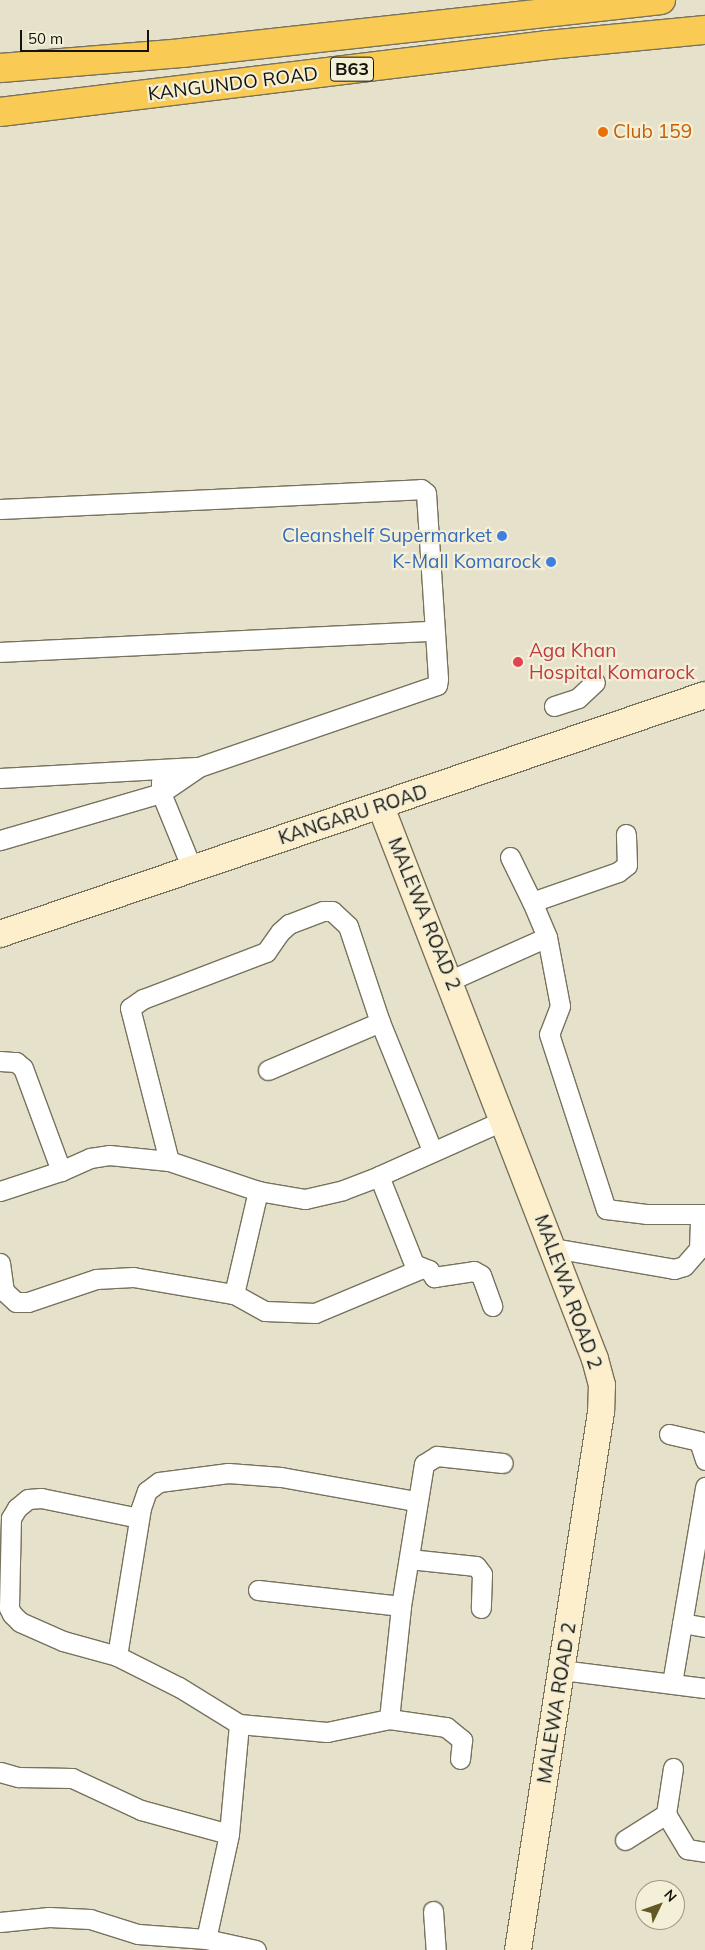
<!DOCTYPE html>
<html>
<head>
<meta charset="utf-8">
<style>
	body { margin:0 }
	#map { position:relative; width:705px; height:1950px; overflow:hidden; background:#e6e1ca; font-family:Mulish,sans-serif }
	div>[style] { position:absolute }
	.roads { filter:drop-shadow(1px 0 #77725d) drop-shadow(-1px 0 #77725d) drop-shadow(0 1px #77725d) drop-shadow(0 -1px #77725d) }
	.street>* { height:19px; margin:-9.5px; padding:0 9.5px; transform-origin:9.5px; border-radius:9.5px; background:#fff }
	.secondary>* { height:26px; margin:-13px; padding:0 13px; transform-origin:13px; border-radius:13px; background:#fdefcc }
	.highway>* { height:28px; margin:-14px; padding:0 14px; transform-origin:14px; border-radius:14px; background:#f9ca54 }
	.dots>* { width:14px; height:14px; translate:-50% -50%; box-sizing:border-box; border:2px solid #f4efd7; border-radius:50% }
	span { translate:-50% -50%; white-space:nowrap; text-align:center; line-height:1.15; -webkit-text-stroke:4.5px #f4efd7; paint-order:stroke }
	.shield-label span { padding:1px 4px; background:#f4efd7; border:1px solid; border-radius:4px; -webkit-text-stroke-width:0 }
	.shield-label { font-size:18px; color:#15130b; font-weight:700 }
	.street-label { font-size:19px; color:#15130b }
	.food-label { font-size:19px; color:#c56008 }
	.left { translate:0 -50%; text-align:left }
	.shop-label { font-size:19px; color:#366cbe }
	.right { translate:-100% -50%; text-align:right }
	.health-label { font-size:19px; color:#be3a42 }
	.north { position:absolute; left:635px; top:1880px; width:50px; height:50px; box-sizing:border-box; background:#f4efd7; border:1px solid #9b9785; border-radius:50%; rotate:48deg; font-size:14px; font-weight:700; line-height:20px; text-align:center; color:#15130b }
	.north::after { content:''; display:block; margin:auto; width:18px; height:22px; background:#635925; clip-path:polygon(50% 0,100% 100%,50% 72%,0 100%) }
	.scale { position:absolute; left:20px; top:30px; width:129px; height:22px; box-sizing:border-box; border:2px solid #15130b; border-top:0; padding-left:6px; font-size:15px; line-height:18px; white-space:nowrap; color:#15130b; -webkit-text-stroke:4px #f4efd7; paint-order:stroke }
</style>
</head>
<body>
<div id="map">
	<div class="roads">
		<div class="street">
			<div style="left:0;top:509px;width:421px;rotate:-2.7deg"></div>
			<div style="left:421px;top:489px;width:6px;rotate:39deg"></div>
			<div style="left:426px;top:493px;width:186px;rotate:86.3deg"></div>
			<div style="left:438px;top:679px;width:6px;rotate:99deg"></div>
			<div style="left:437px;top:685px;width:252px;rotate:161deg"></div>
			<div style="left:199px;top:767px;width:46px;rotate:145.6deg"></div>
			<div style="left:161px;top:793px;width:168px;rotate:163.7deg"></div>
			<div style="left:0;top:652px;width:434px;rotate:-2.8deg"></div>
			<div style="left:554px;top:706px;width:25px;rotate:-18deg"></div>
			<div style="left:578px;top:698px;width:23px;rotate:-43deg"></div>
			<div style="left:0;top:778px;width:196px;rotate:-3.2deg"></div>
			<div style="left:161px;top:781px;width:12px;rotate:90deg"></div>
			<div style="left:161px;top:793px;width:79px;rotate:67.7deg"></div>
			<div style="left:510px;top:857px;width:50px;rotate:63.9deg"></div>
			<div style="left:547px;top:937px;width:70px;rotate:79.3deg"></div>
			<div style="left:560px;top:1006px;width:30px;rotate:111deg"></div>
			<div style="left:549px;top:1034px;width:184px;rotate:72deg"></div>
			<div style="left:606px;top:1209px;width:40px;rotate:7.1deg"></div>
			<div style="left:646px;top:1214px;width:59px"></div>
			<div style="left:451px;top:980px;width:105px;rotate:-24.1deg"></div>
			<div style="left:547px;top:937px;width:38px;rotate:-113deg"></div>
			<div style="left:532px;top:902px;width:91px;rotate:-19.2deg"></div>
			<div style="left:618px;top:872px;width:11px;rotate:-38deg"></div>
			<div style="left:627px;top:865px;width:31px;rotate:-92deg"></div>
			<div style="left:0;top:1061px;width:16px;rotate:4deg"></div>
			<div style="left:16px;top:1062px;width:9px;rotate:41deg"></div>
			<div style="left:23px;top:1068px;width:110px;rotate:69.7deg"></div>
			<div style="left:268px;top:1070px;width:122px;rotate:-23.2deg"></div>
			<div style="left:169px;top:1161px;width:158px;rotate:-104.3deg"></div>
			<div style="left:130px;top:1008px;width:16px;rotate:-35deg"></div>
			<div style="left:143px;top:999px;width:132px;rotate:-20.9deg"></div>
			<div style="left:266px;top:952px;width:24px;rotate:-55deg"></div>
			<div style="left:280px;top:932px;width:12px;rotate:-42deg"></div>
			<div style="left:289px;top:924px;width:36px;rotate:-21deg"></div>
			<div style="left:323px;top:911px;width:9px"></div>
			<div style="left:332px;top:911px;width:22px;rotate:43deg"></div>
			<div style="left:348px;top:926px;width:101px;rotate:71.6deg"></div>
			<div style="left:380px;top:1022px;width:138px;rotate:67.9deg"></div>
			<div style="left:379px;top:1176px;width:95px;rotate:68.3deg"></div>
			<div style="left:414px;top:1264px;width:16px;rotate:22deg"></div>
			<div style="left:429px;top:1270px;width:9px;rotate:54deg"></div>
			<div style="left:434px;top:1277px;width:40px;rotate:-8.5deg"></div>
			<div style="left:474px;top:1271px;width:8px;rotate:30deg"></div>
			<div style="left:481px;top:1275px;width:33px;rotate:70deg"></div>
			<div style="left:0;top:1191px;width:64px;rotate:-18.2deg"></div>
			<div style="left:61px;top:1171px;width:32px;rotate:-24deg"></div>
			<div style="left:90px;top:1158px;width:19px;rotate:-9deg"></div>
			<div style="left:109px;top:1155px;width:60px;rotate:5.7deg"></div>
			<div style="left:169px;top:1161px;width:94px;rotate:18.6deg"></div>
			<div style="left:258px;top:1191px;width:48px;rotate:9.7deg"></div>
			<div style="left:305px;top:1199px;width:39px;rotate:-13deg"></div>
			<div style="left:343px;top:1190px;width:39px;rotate:-21deg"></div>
			<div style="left:379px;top:1176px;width:135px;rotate:-24.1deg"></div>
			<div style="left:553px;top:1248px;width:123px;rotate:9.8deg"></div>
			<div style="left:674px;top:1269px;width:10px;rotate:-17deg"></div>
			<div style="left:684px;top:1266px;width:23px;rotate:-49deg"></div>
			<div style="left:699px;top:1249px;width:35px;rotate:-88deg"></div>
			<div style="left:0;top:1263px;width:28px;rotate:82deg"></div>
			<div style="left:4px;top:1291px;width:16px;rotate:43deg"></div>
			<div style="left:16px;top:1302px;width:12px"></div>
			<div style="left:28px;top:1302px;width:72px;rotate:-18.7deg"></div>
			<div style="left:96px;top:1279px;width:37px;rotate:-3deg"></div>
			<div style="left:133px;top:1277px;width:102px;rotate:9.6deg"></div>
			<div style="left:234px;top:1294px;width:35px;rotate:29deg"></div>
			<div style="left:265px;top:1311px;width:50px;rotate:2.3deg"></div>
			<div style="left:315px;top:1313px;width:114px;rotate:-22.7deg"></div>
			<div style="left:234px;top:1294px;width:106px;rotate:-76.9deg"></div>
			<div style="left:669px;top:1434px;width:31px;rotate:13deg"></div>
			<div style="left:699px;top:1441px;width:20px;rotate:72deg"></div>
			<div style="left:139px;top:1518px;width:100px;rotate:-168.5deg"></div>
			<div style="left:41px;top:1498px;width:13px;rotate:176deg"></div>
			<div style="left:28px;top:1499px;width:14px;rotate:141deg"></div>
			<div style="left:17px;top:1508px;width:12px;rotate:121deg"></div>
			<div style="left:11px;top:1518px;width:90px;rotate:91.3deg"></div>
			<div style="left:9px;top:1608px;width:7px;rotate:63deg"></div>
			<div style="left:12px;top:1614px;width:11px;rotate:45deg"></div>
			<div style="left:20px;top:1622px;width:47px;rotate:23.8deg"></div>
			<div style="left:63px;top:1641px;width:56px;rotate:15.5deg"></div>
			<div style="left:117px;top:1656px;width:69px;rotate:26.6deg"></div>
			<div style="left:179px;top:1687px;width:70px;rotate:31.7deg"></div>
			<div style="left:239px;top:1724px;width:88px;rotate:5.2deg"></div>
			<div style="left:327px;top:1732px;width:63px;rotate:-11.8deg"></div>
			<div style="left:389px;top:1719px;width:58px;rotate:8deg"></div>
			<div style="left:446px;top:1727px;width:21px;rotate:39deg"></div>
			<div style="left:462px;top:1740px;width:19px;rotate:96deg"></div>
			<div style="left:409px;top:1559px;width:67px;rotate:6deg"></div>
			<div style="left:476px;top:1566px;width:10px;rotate:53deg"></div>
			<div style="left:482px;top:1574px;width:34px;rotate:92deg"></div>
			<div style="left:258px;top:1590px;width:144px;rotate:6.4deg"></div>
			<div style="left:682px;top:1623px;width:23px;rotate:10deg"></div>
			<div style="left:117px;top:1656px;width:150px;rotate:-80.8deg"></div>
			<div style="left:141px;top:1508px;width:18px;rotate:-71deg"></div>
			<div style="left:147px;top:1491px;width:15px;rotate:-37deg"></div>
			<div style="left:159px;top:1482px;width:70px;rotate:-7.4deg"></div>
			<div style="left:228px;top:1473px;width:53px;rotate:4.3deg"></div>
			<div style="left:281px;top:1477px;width:137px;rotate:10.1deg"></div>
			<div style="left:562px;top:1670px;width:144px;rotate:7.2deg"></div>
			<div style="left:672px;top:1683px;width:199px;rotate:-80.4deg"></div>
			<div style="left:389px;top:1719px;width:114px;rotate:-83.9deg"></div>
			<div style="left:401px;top:1606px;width:144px;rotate:-80.8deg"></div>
			<div style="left:424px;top:1464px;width:15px;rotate:-32deg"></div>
			<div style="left:437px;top:1456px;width:66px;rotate:6.1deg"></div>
			<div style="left:673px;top:1768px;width:47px;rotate:98.7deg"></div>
			<div style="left:666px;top:1814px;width:41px;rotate:59deg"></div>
			<div style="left:687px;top:1849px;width:18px;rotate:9deg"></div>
			<div style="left:0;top:1772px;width:19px;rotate:16deg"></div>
			<div style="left:18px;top:1777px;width:54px;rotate:1.1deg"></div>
			<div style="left:72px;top:1778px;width:76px;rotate:24.9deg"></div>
			<div style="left:141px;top:1810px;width:91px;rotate:15.3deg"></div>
			<div style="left:625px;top:1840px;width:49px;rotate:-32.4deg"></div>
			<div style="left:433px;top:1911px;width:39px;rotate:86deg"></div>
			<div style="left:0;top:1922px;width:49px;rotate:-5.8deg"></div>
			<div style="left:49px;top:1917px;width:41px;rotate:2.8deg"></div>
			<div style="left:90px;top:1919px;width:50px;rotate:17.4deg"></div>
			<div style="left:138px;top:1934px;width:68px;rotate:4.2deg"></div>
			<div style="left:206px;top:1939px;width:51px;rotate:12.4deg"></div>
			<div style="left:206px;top:1939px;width:107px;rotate:-77.6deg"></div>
			<div style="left:229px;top:1834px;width:110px;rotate:-84.8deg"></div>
		</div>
		<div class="secondary">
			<div style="left:381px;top:807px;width:592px;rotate:68.81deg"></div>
			<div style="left:595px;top:1359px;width:27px;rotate:75deg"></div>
			<div style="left:602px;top:1385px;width:27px;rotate:92deg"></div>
			<div style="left:601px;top:1412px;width:544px;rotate:98.77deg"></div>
			<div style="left:0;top:934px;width:744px;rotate:-18.73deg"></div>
		</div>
		<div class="highway">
			<div style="left:0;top:68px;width:183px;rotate:-4.7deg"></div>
			<div style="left:182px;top:53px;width:482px;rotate:-6.3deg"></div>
			<div style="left:0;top:112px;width:552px;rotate:-6.97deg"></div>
			<div style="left:548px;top:45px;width:158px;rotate:-5.5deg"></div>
		</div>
	</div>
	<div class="dots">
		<div style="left:603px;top:132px;background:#e8710a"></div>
		<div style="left:502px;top:536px;background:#3f7fe0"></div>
		<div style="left:551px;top:562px;background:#3f7fe0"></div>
		<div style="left:518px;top:662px;background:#e0444e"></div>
	</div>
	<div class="shield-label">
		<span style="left:352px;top:69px">B63</span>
	</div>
	<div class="street-label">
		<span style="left:233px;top:84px;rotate:-7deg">KANGUNDO ROAD</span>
		<span style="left:353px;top:815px;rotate:-18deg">KANGARU ROAD</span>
		<span style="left:424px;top:914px;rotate:68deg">MALEWA ROAD 2</span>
		<span style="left:568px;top:1292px;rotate:70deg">MALEWA ROAD 2</span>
		<span style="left:557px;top:1703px;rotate:-81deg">MALEWA ROAD 2</span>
	</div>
	<div class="food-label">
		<span class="left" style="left:613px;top:132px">Club 159</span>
	</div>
	<div class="shop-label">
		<span class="right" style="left:492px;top:536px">Cleanshelf Supermarket</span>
		<span class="right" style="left:541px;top:562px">K-Mall Komarock</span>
	</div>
	<div class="health-label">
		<span class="left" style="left:529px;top:662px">Aga Khan<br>Hospital Komarock</span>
	</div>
	<div class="north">N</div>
	<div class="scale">50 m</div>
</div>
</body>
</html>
